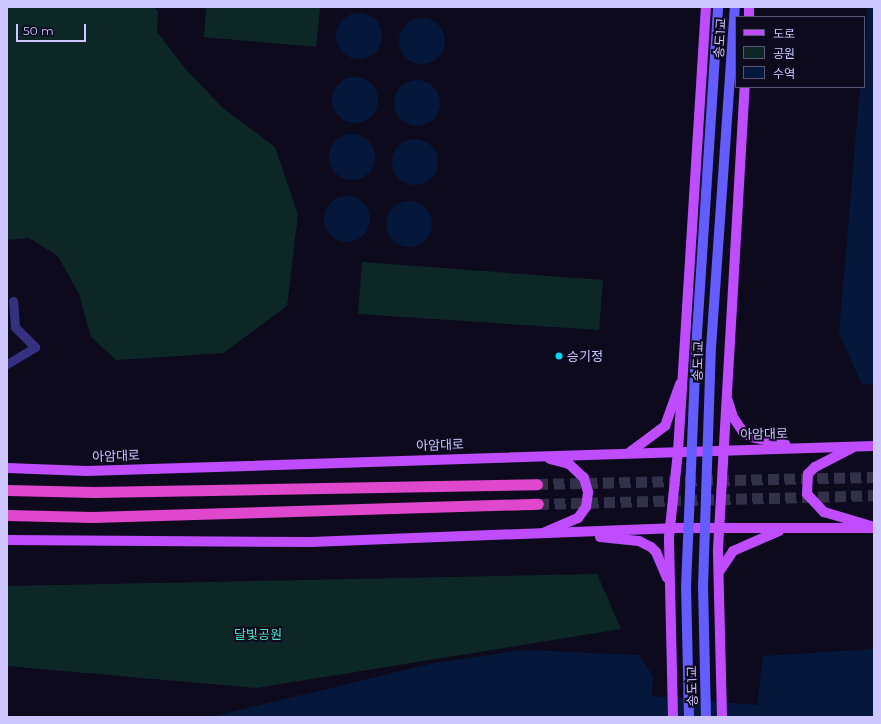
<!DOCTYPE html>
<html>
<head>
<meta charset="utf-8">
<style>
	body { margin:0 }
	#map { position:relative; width:881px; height:724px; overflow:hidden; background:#0d0a1d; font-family:Montserrat,"Noto Sans KR",sans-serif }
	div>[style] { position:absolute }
	.green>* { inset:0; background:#0d2727 }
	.water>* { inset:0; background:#05183b }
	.round { border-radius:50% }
	.trunk-tunnel>* { height:11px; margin-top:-5.5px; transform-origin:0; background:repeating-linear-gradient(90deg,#33304a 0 11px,transparent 0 16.5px) }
	.minor>* { height:9px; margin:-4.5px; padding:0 4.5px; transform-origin:4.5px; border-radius:4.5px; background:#353180 }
	.primary>* { height:10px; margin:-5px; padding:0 5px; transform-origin:5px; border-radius:5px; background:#bf4dff }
	.trunk>* { height:11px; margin:-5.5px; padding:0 5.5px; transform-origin:5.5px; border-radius:5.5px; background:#df47cc }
	.secondary-bridge>* { height:10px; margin:-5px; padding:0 5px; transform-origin:5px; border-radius:5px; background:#635dff }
	.dots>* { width:11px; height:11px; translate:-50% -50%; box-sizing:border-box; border:2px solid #0d0a1d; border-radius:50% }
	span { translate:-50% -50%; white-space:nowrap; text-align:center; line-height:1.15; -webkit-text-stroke:4px #0d0a1d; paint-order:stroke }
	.street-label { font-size:13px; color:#cdc6ff }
	.poi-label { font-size:13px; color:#cdc6ff }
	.left { translate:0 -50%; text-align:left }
	.park-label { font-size:13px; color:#4ae7c2 }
	.frame { position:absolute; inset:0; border:8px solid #cdc6ff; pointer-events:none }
	.legend { position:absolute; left:735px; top:16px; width:130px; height:72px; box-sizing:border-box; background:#0d0a1d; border:1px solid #5a5577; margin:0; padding:5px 7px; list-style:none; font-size:12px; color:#cdc6ff }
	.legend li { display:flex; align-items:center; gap:8px; height:20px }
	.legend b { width:20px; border:1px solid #5a5577 }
	.scale { position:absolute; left:16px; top:24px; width:70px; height:18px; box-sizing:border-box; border:2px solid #cdc6ff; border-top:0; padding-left:5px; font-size:12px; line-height:14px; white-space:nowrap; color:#cdc6ff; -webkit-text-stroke:3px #0d0a1d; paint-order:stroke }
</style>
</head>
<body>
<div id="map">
	<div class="green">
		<div style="clip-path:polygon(7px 7px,154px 7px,158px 12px,157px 32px,188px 72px,224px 109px,275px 147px,298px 215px,287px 306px,223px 353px,116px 360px,91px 337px,79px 294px,58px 256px,29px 238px,7px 240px)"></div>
		<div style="clip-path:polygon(206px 7px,320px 7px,316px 47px,204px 37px)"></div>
		<div style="clip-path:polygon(362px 262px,603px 280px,599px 330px,358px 314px)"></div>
		<div style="clip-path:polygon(597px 574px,621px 629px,256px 688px,7px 666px,7px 586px)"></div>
	</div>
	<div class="water">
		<div style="clip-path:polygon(867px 7px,874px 7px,874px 385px,861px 383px,839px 333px,860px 87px,864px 87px)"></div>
		<div class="round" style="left:336px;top:13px;width:46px;height:46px"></div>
		<div class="round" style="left:399px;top:18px;width:46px;height:46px"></div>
		<div class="round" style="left:332px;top:77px;width:46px;height:46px"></div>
		<div class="round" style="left:394px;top:80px;width:46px;height:46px"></div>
		<div class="round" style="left:329px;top:134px;width:46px;height:46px"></div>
		<div class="round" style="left:392px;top:139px;width:46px;height:46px"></div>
		<div class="round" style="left:324px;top:196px;width:46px;height:46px"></div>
		<div class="round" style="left:386px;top:201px;width:46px;height:46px"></div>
		<div style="clip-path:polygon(874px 649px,874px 717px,211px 717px,434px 663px,524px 650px,639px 655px,653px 676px,652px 696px,757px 705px,763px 656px)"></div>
	</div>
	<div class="trunk-tunnel">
		<div style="left:537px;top:484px;width:337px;rotate:-1.2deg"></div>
		<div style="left:538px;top:504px;width:336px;rotate:-1.5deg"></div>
	</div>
	<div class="minor">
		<div style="left:7px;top:364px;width:33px;rotate:-31deg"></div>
		<div style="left:35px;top:347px;width:28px;rotate:-135deg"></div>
		<div style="left:15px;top:327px;width:26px;rotate:-94deg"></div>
	</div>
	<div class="primary">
		<div style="left:749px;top:17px;width:10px;rotate:-90deg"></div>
		<div style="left:728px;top:401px;width:17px;rotate:73deg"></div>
		<div style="left:733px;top:417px;width:18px;rotate:56deg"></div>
		<div style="left:743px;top:432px;width:9px;rotate:32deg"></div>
		<div style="left:751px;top:437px;width:35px;rotate:12deg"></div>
		<div style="left:852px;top:448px;width:42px;rotate:152.8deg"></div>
		<div style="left:815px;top:467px;width:10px;rotate:135deg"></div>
		<div style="left:808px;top:474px;width:20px;rotate:93deg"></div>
		<div style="left:807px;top:494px;width:25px;rotate:47deg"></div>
		<div style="left:824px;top:512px;width:49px;rotate:16.6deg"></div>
		<div style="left:630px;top:452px;width:44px;rotate:-36.6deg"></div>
		<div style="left:665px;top:426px;width:45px;rotate:-70.3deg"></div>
		<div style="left:7px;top:468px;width:80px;rotate:2.1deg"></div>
		<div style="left:87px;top:471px;width:787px;rotate:-1.82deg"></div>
		<div style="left:545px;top:532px;width:36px;rotate:-23deg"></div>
		<div style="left:578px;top:518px;width:14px;rotate:-54deg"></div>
		<div style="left:586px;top:507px;width:15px;rotate:-82deg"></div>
		<div style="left:588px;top:492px;width:15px;rotate:-106deg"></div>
		<div style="left:584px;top:478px;width:21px;rotate:-137deg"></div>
		<div style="left:569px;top:464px;width:20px;rotate:-165deg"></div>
		<div style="left:600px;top:537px;width:39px;rotate:6deg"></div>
		<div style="left:639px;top:541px;width:13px;rotate:27deg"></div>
		<div style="left:651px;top:547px;width:7px;rotate:45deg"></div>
		<div style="left:656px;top:552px;width:28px;rotate:67deg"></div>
		<div style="left:7px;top:540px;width:304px;rotate:0.4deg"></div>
		<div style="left:311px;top:542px;width:360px;rotate:-2.2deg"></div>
		<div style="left:671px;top:528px;width:203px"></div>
		<div style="left:719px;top:572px;width:25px;rotate:-56deg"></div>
		<div style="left:733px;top:551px;width:50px;rotate:-23.5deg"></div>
		<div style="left:673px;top:717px;width:180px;rotate:-91.3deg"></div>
		<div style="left:669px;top:537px;width:86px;rotate:-84deg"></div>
		<div style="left:678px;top:451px;width:445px;rotate:-86.4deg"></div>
		<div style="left:722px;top:717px;width:168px;rotate:-91.4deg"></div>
		<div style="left:718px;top:549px;width:463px;rotate:-86.7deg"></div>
	</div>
	<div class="trunk">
		<div style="left:7px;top:490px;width:87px;rotate:1.3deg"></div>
		<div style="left:94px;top:492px;width:443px;rotate:-1deg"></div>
		<div style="left:7px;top:515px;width:85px;rotate:1.3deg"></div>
		<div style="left:92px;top:517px;width:446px;rotate:-1.7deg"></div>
	</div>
	<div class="secondary-bridge">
		<div style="left:689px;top:717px;width:130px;rotate:-91.3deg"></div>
		<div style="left:686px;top:587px;width:238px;rotate:-87.6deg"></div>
		<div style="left:696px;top:349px;width:343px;rotate:-86.3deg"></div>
		<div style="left:706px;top:717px;width:130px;rotate:-91.3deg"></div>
		<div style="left:703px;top:587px;width:239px;rotate:-88.1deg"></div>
		<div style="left:711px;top:348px;width:342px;rotate:-86deg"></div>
	</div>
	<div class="dots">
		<div style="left:559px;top:356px;background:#00d6f1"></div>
	</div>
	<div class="street-label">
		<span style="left:720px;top:38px;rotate:-86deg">송도1교</span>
		<span style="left:698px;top:361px;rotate:-88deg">송도1교</span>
		<span style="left:764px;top:434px;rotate:-1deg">아암대로</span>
		<span style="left:440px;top:445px;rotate:-2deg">아암대로</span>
		<span style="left:116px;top:456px;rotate:-2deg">아암대로</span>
		<span style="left:692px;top:686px;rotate:-91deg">송도1교</span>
	</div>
	<div class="poi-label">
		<span class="left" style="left:567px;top:356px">승기정</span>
	</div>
	<div class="park-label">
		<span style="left:258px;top:634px">달빛공원</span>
	</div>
	<div class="frame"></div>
	<ul class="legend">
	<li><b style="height:5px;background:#bf4dff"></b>도로</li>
	<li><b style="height:11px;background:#0d2727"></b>공원</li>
	<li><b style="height:11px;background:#05183b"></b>수역</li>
	</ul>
	<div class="scale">50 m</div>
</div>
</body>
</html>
